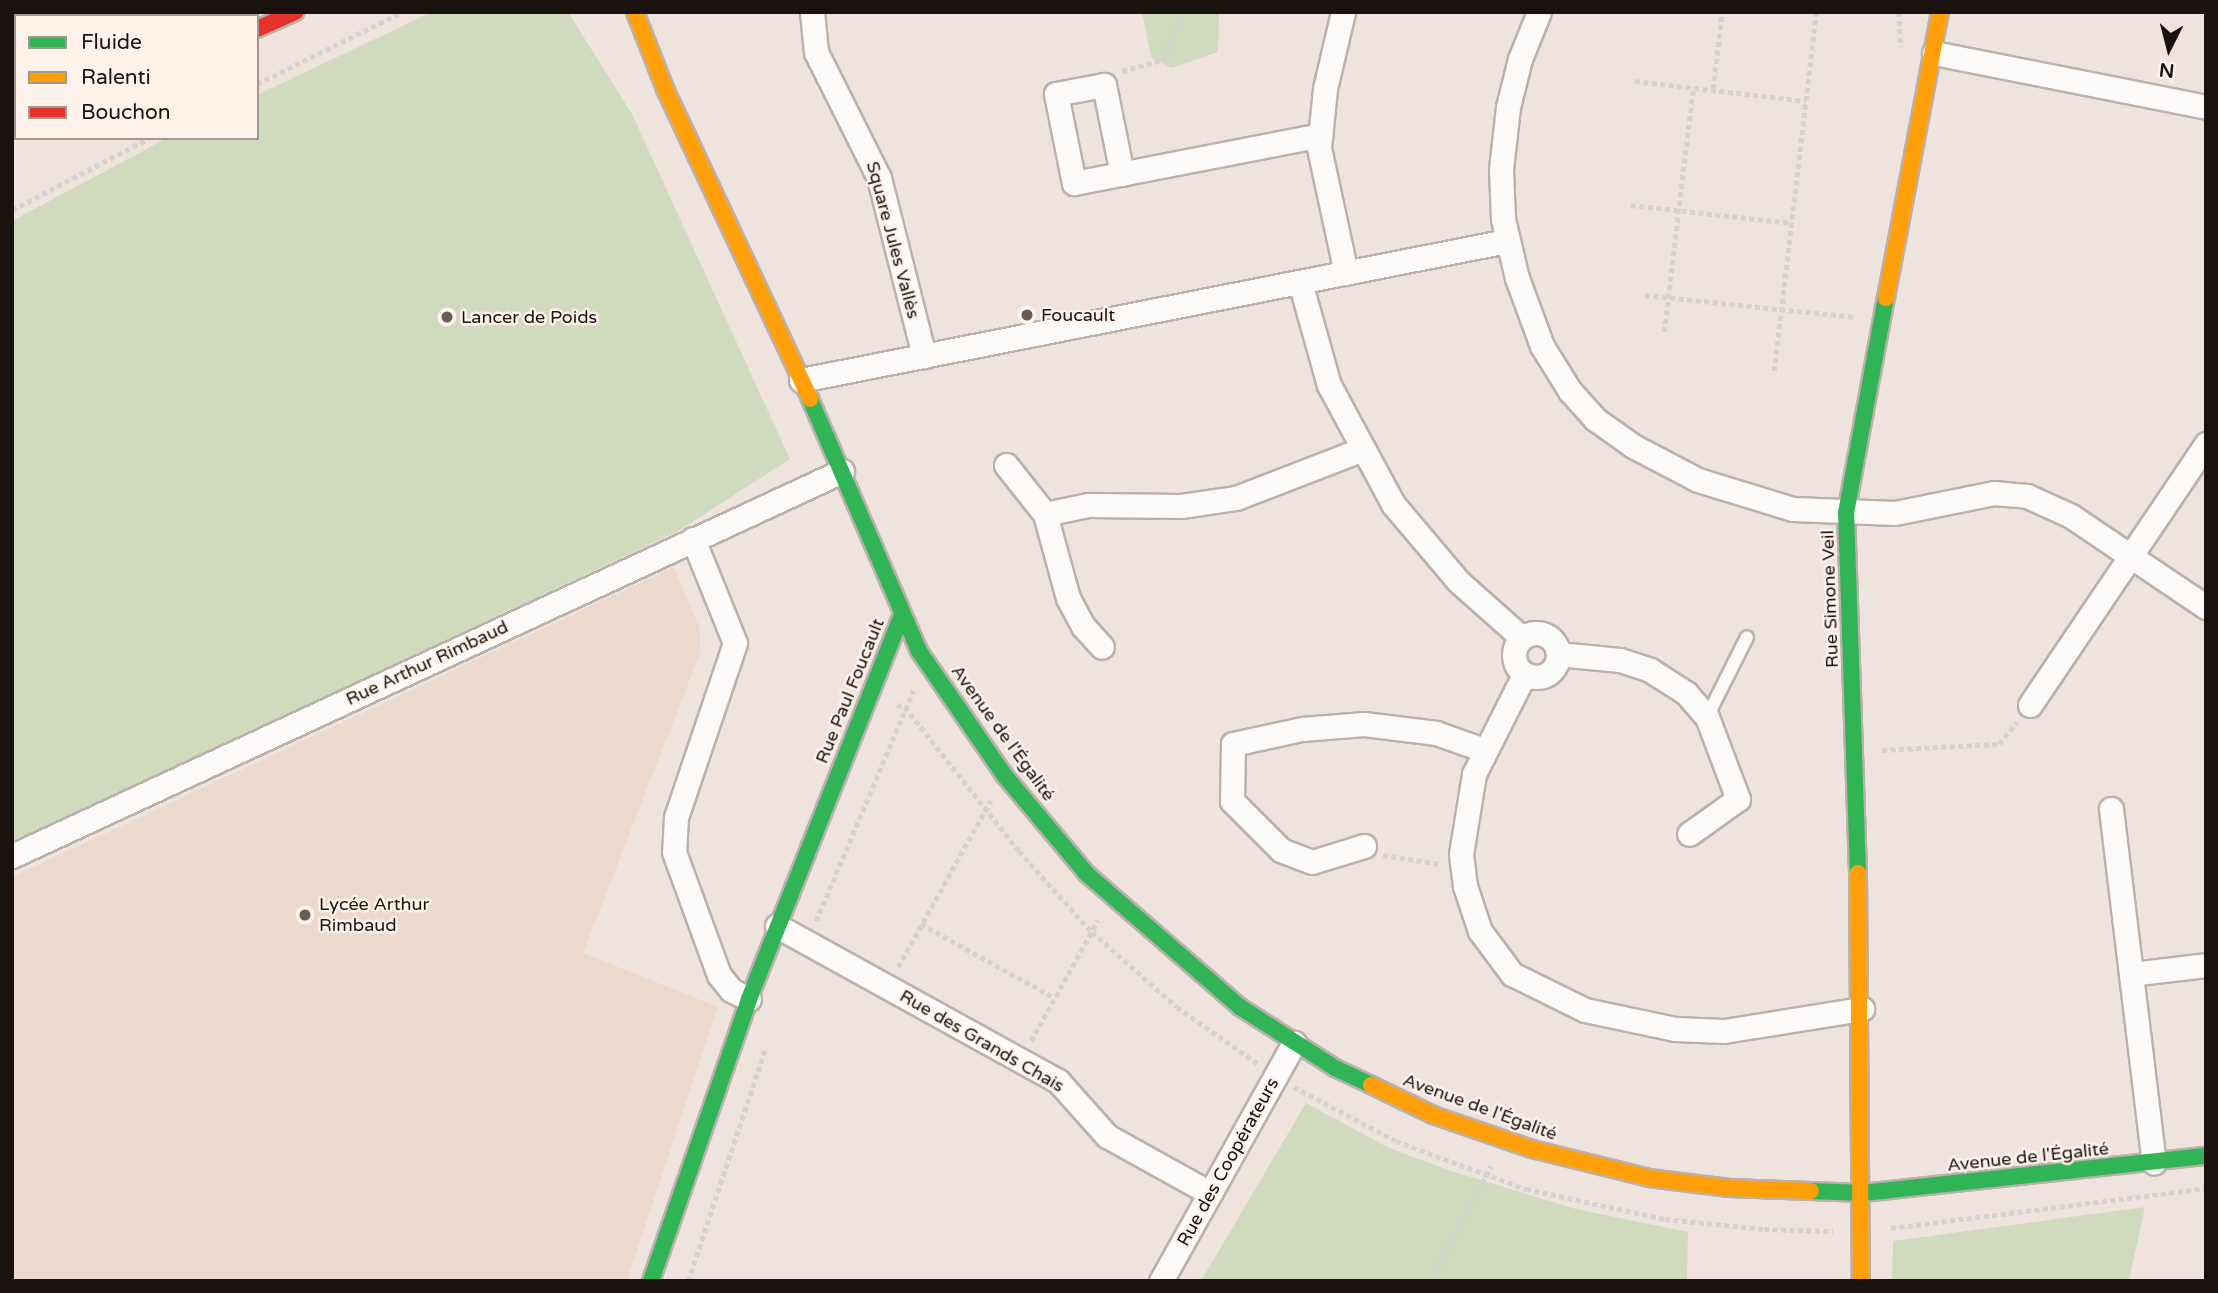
<!DOCTYPE html>
<html>
<head>
<meta charset="utf-8">
<style>
	body { margin:0 }
	#map { position:relative; width:2218px; height:1293px; overflow:hidden; background:#efe4dd; font-family:"Varela Round",sans-serif }
	div>[style] { position:absolute }
	.built>* { inset:0; background:#ecd9cc }
	.green>* { inset:0; background:#cfdbbc }
	.path>* { height:4.5px; margin-top:-2.25px; transform-origin:0; background:repeating-linear-gradient(90deg,#d5d1cf 0 5px,transparent 0 8.5px) }
	.roads { filter:drop-shadow(2px 0 #bab1ac) drop-shadow(-2px 0 #bab1ac) drop-shadow(0 2px #bab1ac) drop-shadow(0 -2px #bab1ac) }
	.lane>* { height:12px; margin:-6px; padding:0 6px; transform-origin:6px; border-radius:6px; background:#fdfbfa }
	.street>* { height:23px; margin:-11.5px; padding:0 11.5px; transform-origin:11.5px; border-radius:11.5px; background:#fdfbfa }
	.street>.ring { margin:-11.5px; padding:0; box-sizing:content-box; background:none; border:23px solid #fdfbfa; border-radius:50% }
	.fast>* { height:16px; margin:-8px; padding:0 8px; transform-origin:8px; border-radius:8px; background:#30b455 }
	.slow>* { height:16px; margin:-8px; padding:0 8px; transform-origin:8px; border-radius:8px; background:#ff9f0a }
	.jam>* { height:16px; margin:-8px; padding:0 8px; transform-origin:8px; border-radius:8px; background:#e5322d }
	.dots>* { width:19px; height:19px; translate:-50% -50%; box-sizing:border-box; border:4px solid #fef2ea; border-radius:50% }
	span { translate:-50% -50%; white-space:nowrap; text-align:center; line-height:1.15; -webkit-text-stroke:5px #fef2ea; paint-order:stroke }
	.street-label { font-size:18px; color:#19120e }
	.poi-label { font-size:18px; color:#19120e }
	.left { translate:0 -50%; text-align:left }
	.frame { position:absolute; inset:0; border:14px solid #19120e; pointer-events:none }
	.legend { position:absolute; left:14px; top:14px; width:245px; height:126px; box-sizing:border-box; background:#fef2ea; border:2px solid #a29892; margin:0; padding:9px 12px; list-style:none; font-size:21px; color:#19120e }
	.legend li { display:flex; align-items:center; gap:14px; height:35px }
	.legend b { width:35px; border:2px solid #a29892 }
	.north { position:absolute; left:2134px; top:14px; width:70px; height:70px; -webkit-text-stroke:5px #fef2ea; paint-order:stroke; rotate:186deg; font-size:19px; font-weight:700; line-height:28px; text-align:center; color:#19120e }
	.north::after { content:''; display:block; margin:auto; width:24px; height:32px; background:#19120e; clip-path:polygon(50% 0,100% 100%,50% 72%,0 100%) }
</style>
</head>
<body>
<div id="map">
	<div class="built">
		<div style="clip-path:polygon(674px 567px,699px 627px,701px 651px,583px 953px,718px 1007px,627px 1281px,12px 1281px,12px 877px)"></div>
	</div>
	<div class="green">
		<div style="clip-path:polygon(432px 12px,568px 12px,632px 114px,790px 459px,678px 531px,12px 843px,12px 221px,167px 138px,257px 138px,257px 95px)"></div>
		<div style="clip-path:polygon(1142px 12px,1219px 12px,1218px 52px,1171px 68px,1151px 57px)"></div>
		<div style="clip-path:polygon(1306px 1103px,1389px 1148px,1451px 1171px,1576px 1209px,1688px 1232px,1687px 1281px,1201px 1281px)"></div>
		<div style="clip-path:polygon(2145px 1207px,2129px 1281px,1892px 1281px,1893px 1241px)"></div>
	</div>
	<div class="path">
		<div style="left:1899px;top:12px;width:35px;rotate:87deg"></div>
		<div style="left:1853px;top:14px;width:2px;rotate:-90deg"></div>
		<div style="left:63px;top:16px;width:8px;rotate:-30deg"></div>
		<div style="left:12px;top:39px;width:4px;rotate:-27deg"></div>
		<div style="left:1122px;top:71px;width:41px;rotate:-15.4deg"></div>
		<div style="left:1162px;top:60px;width:52px;rotate:-66.4deg"></div>
		<div style="left:1635px;top:81px;width:172px;rotate:6.7deg"></div>
		<div style="left:257px;top:84px;width:162px;rotate:-26.4deg"></div>
		<div style="left:1713px;top:89px;width:78px;rotate:-83.3deg"></div>
		<div style="left:1631px;top:205px;width:162px;rotate:6.4deg"></div>
		<div style="left:12px;top:210px;width:155px;rotate:-27.7deg"></div>
		<div style="left:1645px;top:295px;width:209px;rotate:6deg"></div>
		<div style="left:1664px;top:332px;width:247px;rotate:-83.2deg"></div>
		<div style="left:1774px;top:371px;width:361px;rotate:-83.3deg"></div>
		<div style="left:897px;top:705px;width:8px;rotate:14deg"></div>
		<div style="left:905px;top:707px;width:184px;rotate:51.6deg"></div>
		<div style="left:1019px;top:851px;width:109px;rotate:48deg"></div>
		<div style="left:1092px;top:932px;width:113px;rotate:41.4deg"></div>
		<div style="left:1177px;top:1007px;width:98px;rotate:35deg"></div>
		<div style="left:1882px;top:750px;width:117px;rotate:-2.9deg"></div>
		<div style="left:1999px;top:744px;width:28px;rotate:-51deg"></div>
		<div style="left:1383px;top:855px;width:58px;rotate:9deg"></div>
		<div style="left:816px;top:921px;width:250px;rotate:-67.1deg"></div>
		<div style="left:921px;top:924px;width:153px;rotate:28.9deg"></div>
		<div style="left:898px;top:967px;width:191px;rotate:-60.9deg"></div>
		<div style="left:1031px;top:1041px;width:138px;rotate:-61deg"></div>
		<div style="left:1294px;top:1087px;width:115px;rotate:27.9deg"></div>
		<div style="left:1396px;top:1141px;width:139px;rotate:20.3deg"></div>
		<div style="left:1526px;top:1189px;width:142px;rotate:12.2deg"></div>
		<div style="left:1665px;top:1219px;width:100px;rotate:5.8deg"></div>
		<div style="left:1764px;top:1229px;width:69px;rotate:1.7deg"></div>
		<div style="left:1891px;top:1228px;width:318px;rotate:-7.2deg"></div>
		<div style="left:688px;top:1281px;width:243px;rotate:-71.6deg"></div>
		<div style="left:1430px;top:1281px;width:130px;rotate:-62.1deg"></div>
	</div>
	<div class="roads">
		<div class="lane">
			<div style="left:1707px;top:717px;width:89px;rotate:-63.4deg"></div>
		</div>
		<div class="street">
			<div style="left:812px;top:12px;width:40px;rotate:84.3deg"></div>
			<div style="left:816px;top:52px;width:141px;rotate:63.4deg"></div>
			<div style="left:879px;top:178px;width:184px;rotate:75.8deg"></div>
			<div style="left:1343px;top:12px;width:79px;rotate:103.2deg"></div>
			<div style="left:1325px;top:89px;width:59px;rotate:95.8deg"></div>
			<div style="left:1319px;top:148px;width:128px;rotate:77.8deg"></div>
			<div style="left:1539px;top:12px;width:51px;rotate:112deg"></div>
			<div style="left:1520px;top:59px;width:49px;rotate:104deg"></div>
			<div style="left:1508px;top:107px;width:62px;rotate:96.4deg"></div>
			<div style="left:1501px;top:169px;width:50px;rotate:87.7deg"></div>
			<div style="left:1503px;top:219px;width:61px;rotate:76.7deg"></div>
			<div style="left:1517px;top:278px;width:72px;rotate:69.8deg"></div>
			<div style="left:1542px;top:346px;width:53px;rotate:58.1deg"></div>
			<div style="left:1570px;top:391px;width:38px;rotate:48deg"></div>
			<div style="left:1595px;top:419px;width:47px;rotate:35.4deg"></div>
			<div style="left:1633px;top:446px;width:73px;rotate:27.6deg"></div>
			<div style="left:1698px;top:480px;width:99px;rotate:17deg"></div>
			<div style="left:1793px;top:509px;width:102px;rotate:2.2deg"></div>
			<div style="left:1895px;top:513px;width:101px;rotate:-11.4deg"></div>
			<div style="left:1994px;top:493px;width:33px;rotate:5deg"></div>
			<div style="left:2027px;top:496px;width:48px;rotate:24.4deg"></div>
			<div style="left:2071px;top:516px;width:163px;rotate:34deg"></div>
			<div style="left:1934px;top:53px;width:277px;rotate:11.2deg"></div>
			<div style="left:1122px;top:174px;width:91px;rotate:-101.4deg"></div>
			<div style="left:1104px;top:85px;width:49px;rotate:169.4deg"></div>
			<div style="left:1056px;top:94px;width:91px;rotate:78.6deg"></div>
			<div style="left:1074px;top:183px;width:251px;rotate:-11deg"></div>
			<div style="left:1300px;top:282px;width:107px;rotate:74.3deg"></div>
			<div style="left:1329px;top:385px;width:135px;rotate:61.7deg"></div>
			<div style="left:1393px;top:504px;width:102px;rotate:49.8deg"></div>
			<div style="left:1459px;top:582px;width:84px;rotate:41.6deg"></div>
			<div style="left:801px;top:380px;width:720px;rotate:-11.14deg"></div>
			<div style="left:1006px;top:465px;width:63px;rotate:51.5deg"></div>
			<div style="left:1045px;top:514px;width:87px;rotate:74.7deg"></div>
			<div style="left:1068px;top:598px;width:32px;rotate:62deg"></div>
			<div style="left:1083px;top:626px;width:28px;rotate:48deg"></div>
			<div style="left:1045px;top:514px;width:44px;rotate:-11.8deg"></div>
			<div style="left:1088px;top:505px;width:93px;rotate:0.6deg"></div>
			<div style="left:1181px;top:506px;width:56px;rotate:-8.3deg"></div>
			<div style="left:1236px;top:498px;width:136px;rotate:-21.1deg"></div>
			<div style="left:693px;top:539px;width:112px;rotate:68deg"></div>
			<div style="left:735px;top:643px;width:184px;rotate:108.7deg"></div>
			<div style="left:676px;top:817px;width:35px;rotate:93deg"></div>
			<div style="left:674px;top:852px;width:131px;rotate:69.9deg"></div>
			<div style="left:719px;top:975px;width:19px;rotate:51deg"></div>
			<div style="left:731px;top:990px;width:20px;rotate:27deg"></div>
			<div class="ring" style="left:1514px;top:633px;width:21px;height:21px"></div>
			<div style="left:1558px;top:654px;width:62px;rotate:5.5deg"></div>
			<div style="left:1620px;top:660px;width:32px;rotate:18deg"></div>
			<div style="left:1650px;top:670px;width:43px;rotate:32.6deg"></div>
			<div style="left:1686px;top:693px;width:32px;rotate:49deg"></div>
			<div style="left:1707px;top:717px;width:88px;rotate:69.3deg"></div>
			<div style="left:1738px;top:799px;width:60px;rotate:144.5deg"></div>
			<div style="left:1524px;top:675px;width:111px;rotate:116.8deg"></div>
			<div style="left:1474px;top:774px;width:81px;rotate:99.2deg"></div>
			<div style="left:1461px;top:854px;width:32px;rotate:83deg"></div>
			<div style="left:1465px;top:886px;width:47px;rotate:71.6deg"></div>
			<div style="left:1480px;top:931px;width:54px;rotate:53.3deg"></div>
			<div style="left:1512px;top:974px;width:81px;rotate:26.3deg"></div>
			<div style="left:1585px;top:1010px;width:92px;rotate:11.9deg"></div>
			<div style="left:1675px;top:1029px;width:49px;rotate:2.3deg"></div>
			<div style="left:1724px;top:1031px;width:140px;rotate:-9.1deg"></div>
			<div style="left:2030px;top:705px;width:315px;rotate:-56deg"></div>
			<div style="left:2111px;top:809px;width:356px;rotate:83.1deg"></div>
			<div style="left:1364px;top:846px;width:54px;rotate:162.9deg"></div>
			<div style="left:1312px;top:862px;width:33px;rotate:-159deg"></div>
			<div style="left:1281px;top:850px;width:69px;rotate:-135deg"></div>
			<div style="left:1232px;top:801px;width:57px;rotate:-89deg"></div>
			<div style="left:1233px;top:744px;width:71px;rotate:-12.3deg"></div>
			<div style="left:1302px;top:729px;width:62px;rotate:-4.6deg"></div>
			<div style="left:1364px;top:724px;width:73px;rotate:7.1deg"></div>
			<div style="left:1436px;top:733px;width:51px;rotate:19.5deg"></div>
			<div style="left:12px;top:856px;width:915px;rotate:-24.88deg"></div>
			<div style="left:777px;top:926px;width:321px;rotate:28.9deg"></div>
			<div style="left:1058px;top:1081px;width:74px;rotate:48.3deg"></div>
			<div style="left:1107px;top:1136px;width:118px;rotate:29deg"></div>
			<div style="left:2131px;top:974px;width:76px;rotate:-6.8deg"></div>
			<div style="left:1161px;top:1281px;width:273px;rotate:-60.8deg"></div>
		</div>
		<div class="fast">
			<div style="left:188px;top:16px;width:7px;rotate:-34deg"></div>
			<div style="left:12px;top:107px;width:4px;rotate:-27deg"></div>
			<div style="left:810px;top:399px;width:275px;rotate:66.6deg"></div>
			<div style="left:919px;top:651px;width:152px;rotate:55.5deg"></div>
			<div style="left:1005px;top:776px;width:128px;rotate:50.1deg"></div>
			<div style="left:1087px;top:874px;width:203px;rotate:41deg"></div>
			<div style="left:1240px;top:1007px;width:113px;rotate:32.7deg"></div>
			<div style="left:1335px;top:1068px;width:40px;rotate:25deg"></div>
			<div style="left:1858px;top:873px;width:360px;rotate:-91.9deg"></div>
			<div style="left:1846px;top:513px;width:219px;rotate:-79.5deg"></div>
			<div style="left:1811px;top:1191px;width:52px;rotate:2.2deg"></div>
			<div style="left:1863px;top:1193px;width:345px;rotate:-6.2deg"></div>
			<div style="left:651px;top:1281px;width:299px;rotate:-70.8deg"></div>
			<div style="left:749px;top:999px;width:413px;rotate:-68.3deg"></div>
		</div>
		<div class="slow">
			<div style="left:635px;top:12px;width:85px;rotate:68.6deg"></div>
			<div style="left:666px;top:91px;width:340px;rotate:64.9deg"></div>
			<div style="left:1886px;top:298px;width:291px;rotate:-79.3deg"></div>
			<div style="left:1858px;top:873px;width:408px;rotate:89.6deg"></div>
			<div style="left:1371px;top:1085px;width:69px;rotate:25.8deg"></div>
			<div style="left:1433px;top:1115px;width:105px;rotate:19deg"></div>
			<div style="left:1532px;top:1149px;width:121px;rotate:13.9deg"></div>
			<div style="left:1649px;top:1178px;width:81px;rotate:7.1deg"></div>
			<div style="left:1729px;top:1188px;width:82px;rotate:2.1deg"></div>
		</div>
		<div class="jam">
			<div style="left:257px;top:29px;width:42px;rotate:-24.1deg"></div>
		</div>
	</div>
	<div class="dots">
		<div style="left:1027px;top:315px;background:#645c56"></div>
		<div style="left:447px;top:317px;background:#645c56"></div>
		<div style="left:305px;top:915px;background:#645c56"></div>
	</div>
	<div class="street-label">
		<span style="left:893px;top:240px;rotate:75deg">Square Jules Vallès</span>
		<span style="left:1830px;top:599px;rotate:-92deg">Rue Simone Veil</span>
		<span style="left:427px;top:663px;rotate:-25deg">Rue Arthur Rimbaud</span>
		<span style="left:850px;top:691px;rotate:-68deg">Rue Paul Foucault</span>
		<span style="left:1003px;top:733px;rotate:54deg">Avenue de l'Égalité</span>
		<span style="left:982px;top:1041px;rotate:30deg">Rue des Grands Chais</span>
		<span style="left:1480px;top:1107px;rotate:20deg">Avenue de l'Égalité</span>
		<span style="left:2028px;top:1157px;rotate:-6deg">Avenue de l'Égalité</span>
		<span style="left:1228px;top:1162px;rotate:-61deg">Rue des Coopérateurs</span>
	</div>
	<div class="poi-label">
		<span class="left" style="left:1041px;top:315px">Foucault</span>
		<span class="left" style="left:461px;top:317px">Lancer de Poids</span>
		<span class="left" style="left:319px;top:915px">Lycée Arthur<br>Rimbaud</span>
	</div>
	<div class="frame"></div>
	<ul class="legend">
	<li><b style="height:9px;background:#30b455"></b>Fluide</li>
	<li><b style="height:9px;background:#ff9f0a"></b>Ralenti</li>
	<li><b style="height:9px;background:#e5322d"></b>Bouchon</li>
	</ul>
	<div class="north">N</div>
</div>
</body>
</html>
